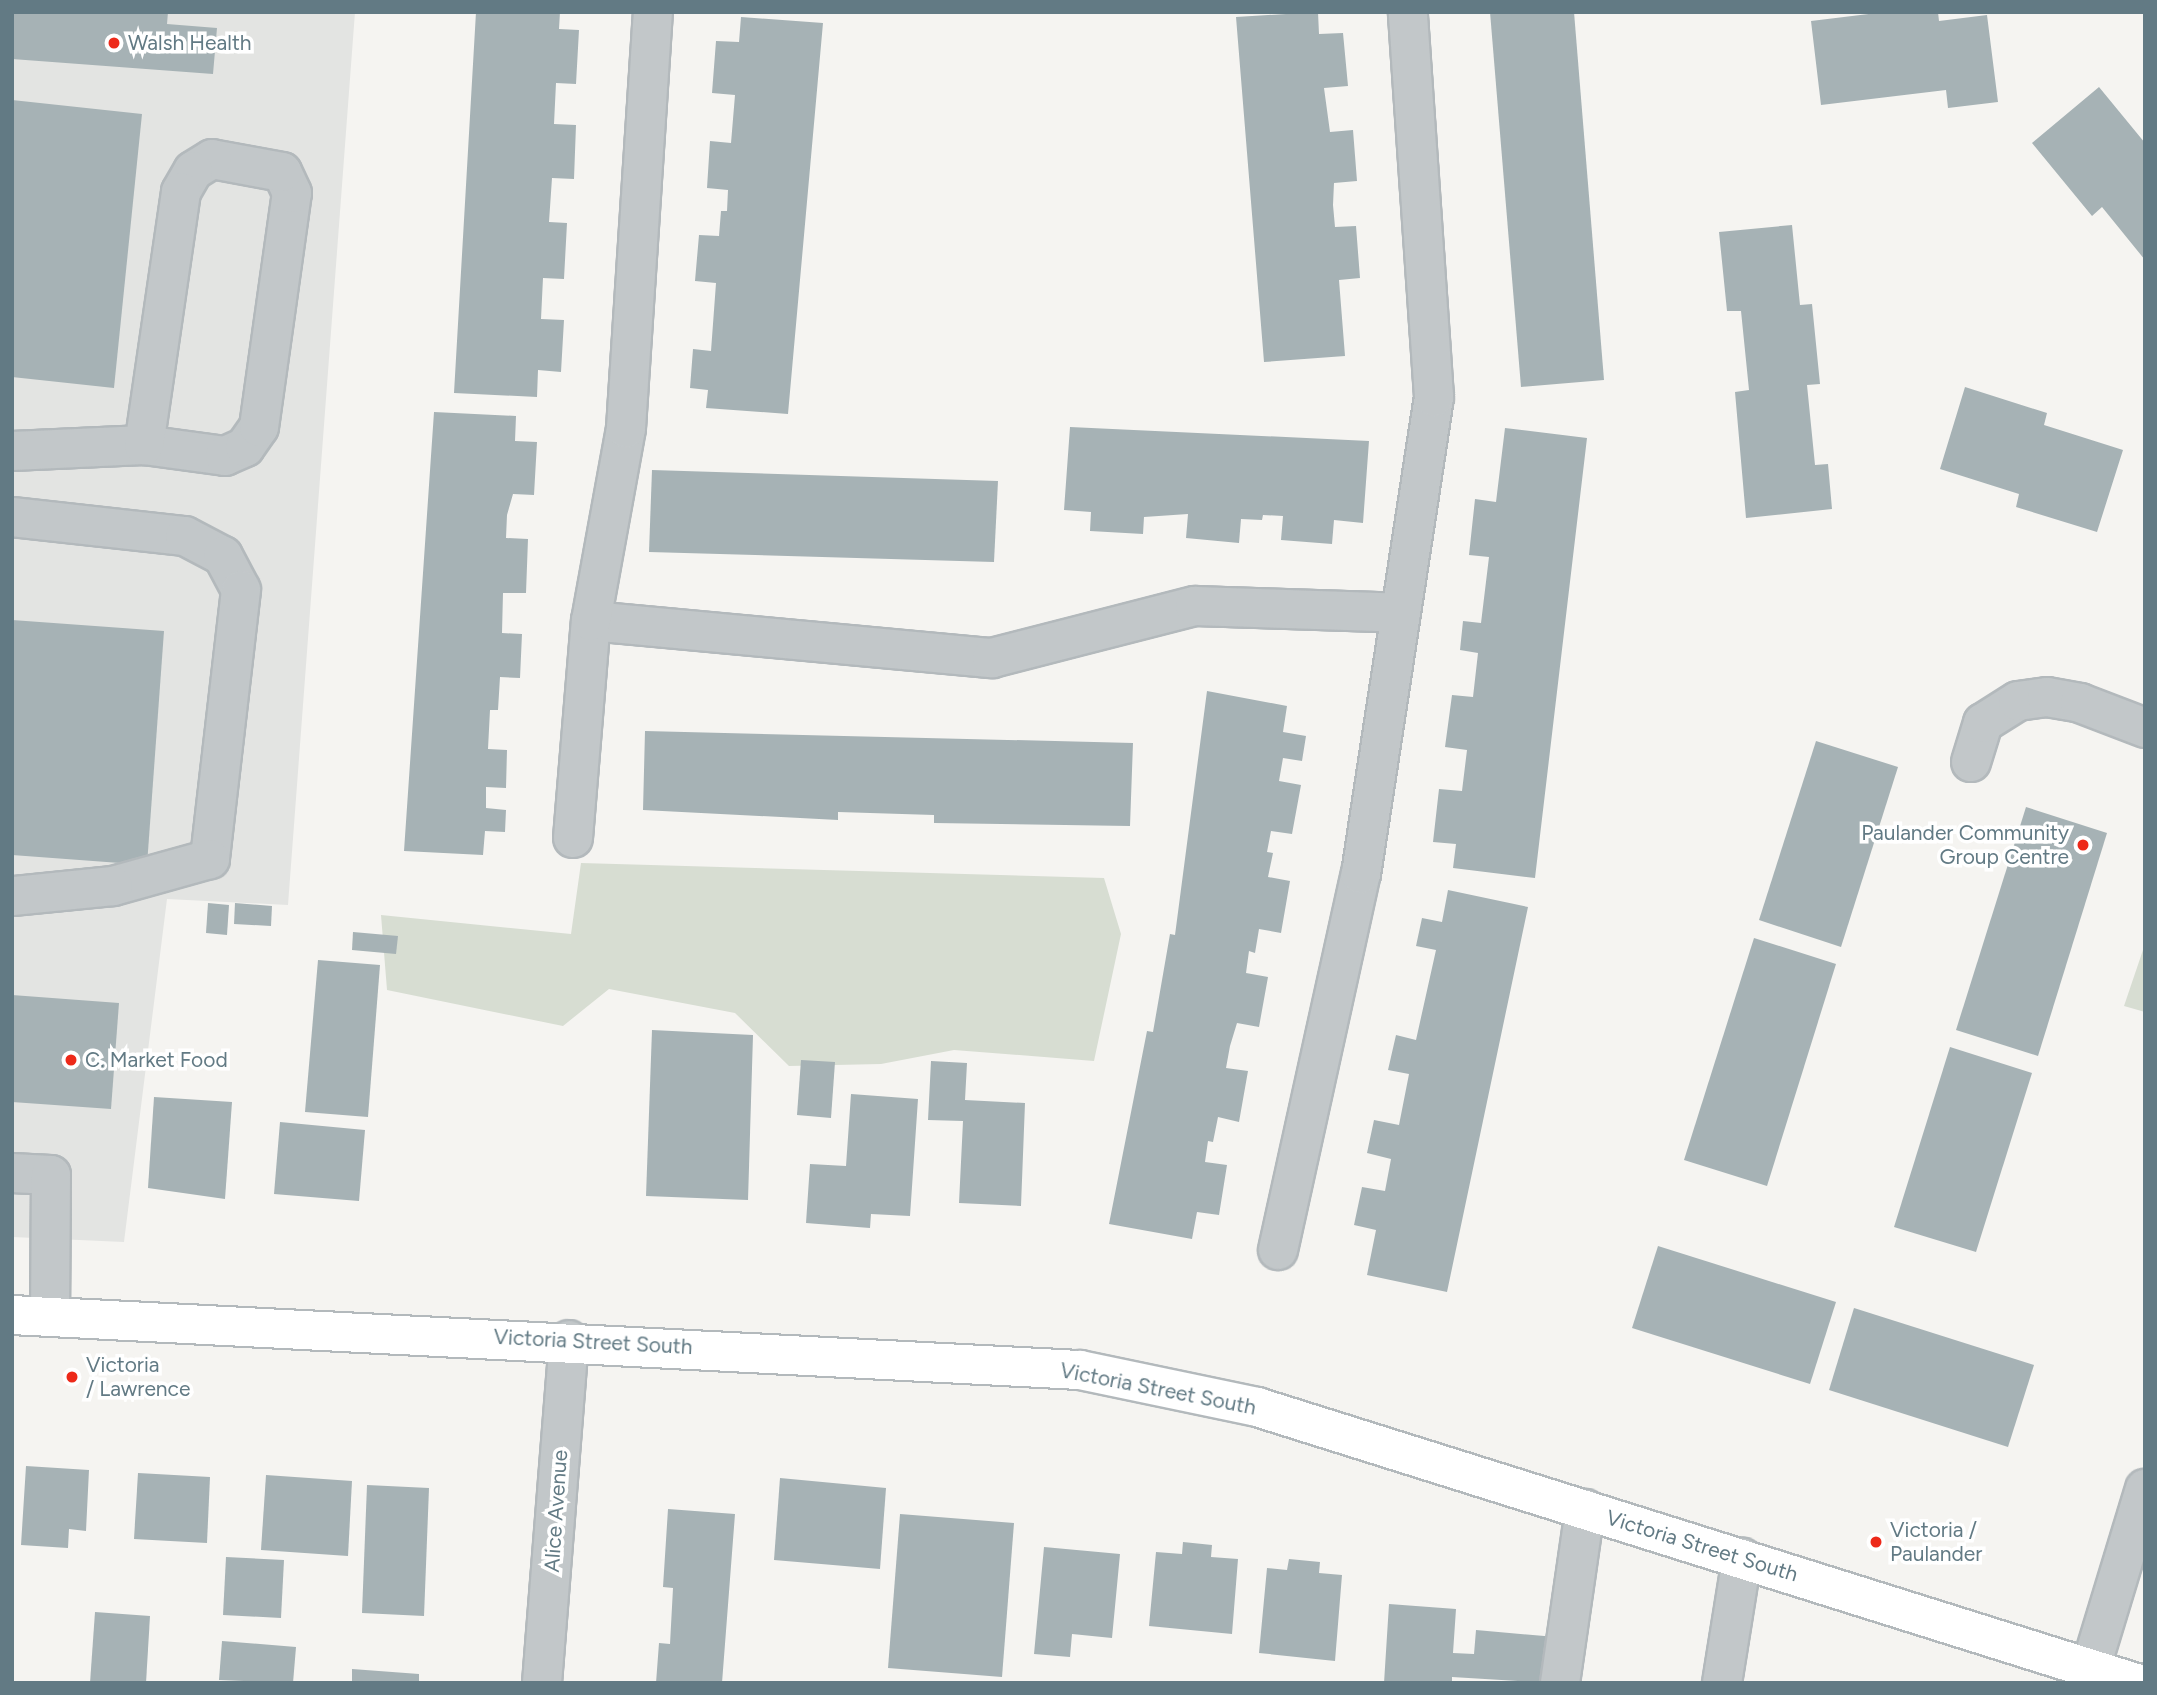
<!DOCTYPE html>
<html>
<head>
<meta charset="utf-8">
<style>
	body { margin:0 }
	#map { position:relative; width:2157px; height:1695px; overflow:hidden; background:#f5f4f1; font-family:Figtree,sans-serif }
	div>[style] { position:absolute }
	.built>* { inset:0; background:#e3e4e2 }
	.green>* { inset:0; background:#d7ddd2 }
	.building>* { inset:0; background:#a6b2b5 }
	.roads { filter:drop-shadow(2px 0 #b3b9bc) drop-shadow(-2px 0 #b3b9bc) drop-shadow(0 2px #b3b9bc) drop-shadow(0 -2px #b3b9bc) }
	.minor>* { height:38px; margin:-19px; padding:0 19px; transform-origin:19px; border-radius:19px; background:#c2c7c9 }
	.major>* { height:38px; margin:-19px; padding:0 19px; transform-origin:19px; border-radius:19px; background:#fff }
	.dots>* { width:19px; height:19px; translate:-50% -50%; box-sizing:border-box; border:4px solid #fff; border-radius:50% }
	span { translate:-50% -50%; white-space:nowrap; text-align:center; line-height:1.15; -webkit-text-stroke:7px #fff; paint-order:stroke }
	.poi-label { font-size:21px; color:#627a84 }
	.left { translate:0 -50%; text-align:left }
	.right { translate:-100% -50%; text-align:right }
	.street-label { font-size:21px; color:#627a84 }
	.frame { position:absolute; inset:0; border:14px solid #627a84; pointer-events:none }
</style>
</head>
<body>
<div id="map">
	<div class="built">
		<div style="clip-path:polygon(12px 12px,355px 12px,288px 905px,167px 899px,124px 1242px,12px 1237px)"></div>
	</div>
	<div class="green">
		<div style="clip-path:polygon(581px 863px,1104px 878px,1121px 934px,1094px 1061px,954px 1050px,881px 1064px,789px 1066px,735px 1013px,609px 989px,563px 1026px,387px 990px,381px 915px,571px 934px)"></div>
		<div style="clip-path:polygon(2145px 944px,2145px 1012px,2124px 1006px)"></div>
	</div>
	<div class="building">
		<div style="clip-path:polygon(12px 12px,168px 12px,167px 24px,217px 28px,213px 74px,12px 59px)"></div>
		<div style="clip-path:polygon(476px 12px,560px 12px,559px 29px,579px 30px,576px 84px,556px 83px,554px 124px,576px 125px,574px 179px,552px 178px,549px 222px,567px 223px,564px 279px,543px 278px,541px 319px,564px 320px,561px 372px,538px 370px,537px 397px,454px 393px)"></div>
		<div style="clip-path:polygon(1318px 12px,1319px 34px,1343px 33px,1348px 86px,1324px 88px,1330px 132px,1353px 130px,1357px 181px,1334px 183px,1333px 205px,1335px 227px,1356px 226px,1360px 278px,1339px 280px,1345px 356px,1264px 362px,1236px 17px)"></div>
		<div style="clip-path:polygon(1490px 12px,1574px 12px,1604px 380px,1521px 387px)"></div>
		<div style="clip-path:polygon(1885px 12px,1938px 12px,1939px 21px,1987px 15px,1998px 102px,1948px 108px,1946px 90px,1821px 105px,1811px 21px)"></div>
		<div style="clip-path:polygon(741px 17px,823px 23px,788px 414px,706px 408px,708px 390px,690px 388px,693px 349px,711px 351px,716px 283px,695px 281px,699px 235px,719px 236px,721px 211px,727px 211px,728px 190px,707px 188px,710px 141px,731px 143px,735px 95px,712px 93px,716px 41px,739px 42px)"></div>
		<div style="clip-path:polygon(2099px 87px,2145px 143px,2145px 260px,2102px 207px,2092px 216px,2032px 143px)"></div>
		<div style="clip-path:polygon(12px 100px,142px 114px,114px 388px,12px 377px)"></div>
		<div style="clip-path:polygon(1792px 225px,1800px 305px,1812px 304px,1820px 384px,1807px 385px,1815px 465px,1828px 464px,1832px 509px,1746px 518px,1735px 392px,1749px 390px,1741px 311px,1727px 311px,1719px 232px)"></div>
		<div style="clip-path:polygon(1965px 387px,2047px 413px,2044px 425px,2123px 450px,2097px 532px,2016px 507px,2019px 494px,1940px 469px)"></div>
		<div style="clip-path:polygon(434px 412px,516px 416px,515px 441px,537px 442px,534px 495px,513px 494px,507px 515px,506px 538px,528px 539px,526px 593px,503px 593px,502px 633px,522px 634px,520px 678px,500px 677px,498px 710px,490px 710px,488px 749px,507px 750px,506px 788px,486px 787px,486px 808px,506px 810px,505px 832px,485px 831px,483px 855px,404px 851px)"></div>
		<div style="clip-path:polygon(1070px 427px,1369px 441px,1363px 523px,1334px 520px,1332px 544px,1281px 540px,1283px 516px,1263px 515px,1262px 520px,1241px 519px,1239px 543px,1186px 538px,1188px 514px,1144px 517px,1143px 534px,1090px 531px,1091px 512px,1064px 510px)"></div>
		<div style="clip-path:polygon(1505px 428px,1587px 438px,1535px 878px,1453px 868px,1456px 844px,1433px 842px,1439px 789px,1462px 791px,1467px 750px,1445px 747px,1452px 695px,1473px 697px,1478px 653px,1460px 650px,1463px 621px,1481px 623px,1489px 557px,1469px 555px,1475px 499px,1496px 502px)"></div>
		<div style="clip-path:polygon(652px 470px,998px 481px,994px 562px,649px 552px)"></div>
		<div style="clip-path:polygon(12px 620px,164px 631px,147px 865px,12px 855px)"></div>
		<div style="clip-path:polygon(1207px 691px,1287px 706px,1283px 732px,1306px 736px,1302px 761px,1283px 758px,1279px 781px,1301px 785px,1292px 834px,1271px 831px,1267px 852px,1273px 853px,1268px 877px,1290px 881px,1281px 933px,1259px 929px,1255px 953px,1249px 951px,1246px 973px,1268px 977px,1259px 1027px,1237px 1023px,1230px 1046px,1226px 1068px,1248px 1071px,1239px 1122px,1218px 1117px,1213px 1142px,1208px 1141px,1205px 1162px,1227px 1165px,1219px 1215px,1197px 1212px,1192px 1239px,1109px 1224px,1147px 1031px,1153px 1032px,1170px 934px,1175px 935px)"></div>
		<div style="clip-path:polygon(645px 731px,1133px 743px,1130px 826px,934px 823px,934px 815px,838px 812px,838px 820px,643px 810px)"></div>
		<div style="clip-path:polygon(1816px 741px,1898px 767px,1841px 947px,1759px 920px)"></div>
		<div style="clip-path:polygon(2026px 807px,2107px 833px,2038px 1056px,1956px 1030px)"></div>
		<div style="clip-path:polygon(1448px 890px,1528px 907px,1447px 1292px,1367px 1275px,1376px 1230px,1354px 1225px,1362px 1187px,1385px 1191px,1391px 1159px,1367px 1153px,1374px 1120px,1399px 1125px,1409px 1074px,1388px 1070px,1396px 1035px,1416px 1040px,1436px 950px,1416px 946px,1422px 918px,1442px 922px)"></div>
		<div style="clip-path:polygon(208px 903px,229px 905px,227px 935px,206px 933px)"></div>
		<div style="clip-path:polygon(235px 903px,272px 906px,271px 926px,234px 924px)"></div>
		<div style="clip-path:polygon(353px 932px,398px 936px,396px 954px,352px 950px)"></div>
		<div style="clip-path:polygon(1754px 938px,1836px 964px,1767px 1186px,1684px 1160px)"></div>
		<div style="clip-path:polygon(318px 960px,380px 965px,368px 1117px,305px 1112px)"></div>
		<div style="clip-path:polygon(12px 995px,119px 1003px,111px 1109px,12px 1102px)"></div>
		<div style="clip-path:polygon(652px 1030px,753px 1035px,748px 1200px,646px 1196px)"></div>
		<div style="clip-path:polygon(1950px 1047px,2032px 1073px,1976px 1252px,1894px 1227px)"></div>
		<div style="clip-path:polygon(801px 1060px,835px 1062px,831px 1118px,797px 1115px)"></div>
		<div style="clip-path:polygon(931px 1061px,967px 1063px,965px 1100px,1025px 1103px,1021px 1206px,959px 1203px,963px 1121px,928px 1120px)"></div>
		<div style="clip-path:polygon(851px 1094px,918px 1099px,910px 1216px,871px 1214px,870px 1228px,806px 1223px,810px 1164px,846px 1166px)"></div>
		<div style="clip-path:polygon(154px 1097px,232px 1102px,225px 1199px,148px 1188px)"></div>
		<div style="clip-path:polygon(280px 1122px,365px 1130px,359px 1201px,274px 1194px)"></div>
		<div style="clip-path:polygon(1658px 1246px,1836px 1302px,1810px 1384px,1632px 1328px)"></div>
		<div style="clip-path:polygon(1854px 1308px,2034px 1365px,2008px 1447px,1829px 1390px)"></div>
		<div style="clip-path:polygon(26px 1466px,89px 1470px,86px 1531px,69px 1529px,68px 1548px,21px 1545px)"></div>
		<div style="clip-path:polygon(138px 1473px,210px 1477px,207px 1543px,134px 1539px)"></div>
		<div style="clip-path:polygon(266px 1475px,352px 1481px,348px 1556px,261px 1550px)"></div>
		<div style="clip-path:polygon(780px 1478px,886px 1488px,880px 1569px,774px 1560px)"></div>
		<div style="clip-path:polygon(367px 1485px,429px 1488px,424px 1616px,362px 1613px)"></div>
		<div style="clip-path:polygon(668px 1509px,735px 1514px,722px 1683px,656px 1683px,659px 1643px,670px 1644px,673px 1588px,663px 1587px)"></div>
		<div style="clip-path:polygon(900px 1514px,1014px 1523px,1002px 1677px,888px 1668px)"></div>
		<div style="clip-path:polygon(1183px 1542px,1212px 1545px,1211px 1557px,1238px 1559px,1232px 1634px,1149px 1626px,1156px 1552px,1182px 1554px)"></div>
		<div style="clip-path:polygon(1044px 1547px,1120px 1554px,1112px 1638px,1072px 1634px,1070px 1657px,1034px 1654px)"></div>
		<div style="clip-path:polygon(226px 1557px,284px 1560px,281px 1618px,223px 1615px)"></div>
		<div style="clip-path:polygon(1289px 1559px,1320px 1562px,1319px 1573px,1342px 1575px,1335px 1661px,1259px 1653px,1267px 1568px,1287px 1570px)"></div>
		<div style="clip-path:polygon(1389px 1604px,1456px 1609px,1453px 1653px,1474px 1654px,1476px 1630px,1556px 1637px,1553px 1683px,1452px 1677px,1452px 1683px,1384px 1683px)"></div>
		<div style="clip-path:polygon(95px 1612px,150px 1616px,146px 1683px,90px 1683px)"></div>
		<div style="clip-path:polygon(222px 1641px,296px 1647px,293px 1683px,219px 1680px)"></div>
		<div style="clip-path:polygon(352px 1669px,419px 1674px,419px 1683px,352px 1683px)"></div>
	</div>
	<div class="roads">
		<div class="minor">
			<div style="left:12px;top:451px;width:132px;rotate:-2.6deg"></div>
			<div style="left:144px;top:445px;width:82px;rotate:7.7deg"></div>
			<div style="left:225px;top:456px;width:22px;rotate:-24deg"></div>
			<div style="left:245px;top:447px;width:24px;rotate:-55deg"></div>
			<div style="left:259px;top:427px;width:236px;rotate:-82deg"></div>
			<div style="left:292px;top:193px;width:23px;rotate:-115deg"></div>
			<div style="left:282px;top:172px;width:71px;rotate:-169.5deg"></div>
			<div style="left:212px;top:159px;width:22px;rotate:148deg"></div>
			<div style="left:193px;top:171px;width:24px;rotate:120deg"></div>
			<div style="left:181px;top:192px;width:256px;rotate:98.3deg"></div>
			<div style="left:12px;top:517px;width:174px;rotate:6.3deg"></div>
			<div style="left:185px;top:536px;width:43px;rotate:27.8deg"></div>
			<div style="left:223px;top:556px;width:38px;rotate:62deg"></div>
			<div style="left:241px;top:590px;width:271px;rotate:96.6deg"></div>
			<div style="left:210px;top:859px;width:101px;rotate:164.4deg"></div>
			<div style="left:113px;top:886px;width:101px;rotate:174.3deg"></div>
			<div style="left:591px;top:621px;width:403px;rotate:5.3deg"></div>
			<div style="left:992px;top:658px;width:210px;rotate:-14.4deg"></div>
			<div style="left:1195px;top:606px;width:206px;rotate:1.9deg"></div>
			<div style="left:1971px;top:762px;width:41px;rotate:-72.9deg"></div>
			<div style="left:1983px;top:723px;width:41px;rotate:-32.2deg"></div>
			<div style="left:2018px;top:701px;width:29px;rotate:-8deg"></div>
			<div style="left:2047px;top:697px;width:34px;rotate:10deg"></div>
			<div style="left:2080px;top:703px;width:70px;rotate:21deg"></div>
			<div style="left:573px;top:838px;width:218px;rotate:-85.3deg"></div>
			<div style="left:591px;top:621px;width:196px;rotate:-79.7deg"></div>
			<div style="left:626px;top:428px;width:417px;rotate:-86.3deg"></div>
			<div style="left:12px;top:1173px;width:39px;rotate:3deg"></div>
			<div style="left:51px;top:1175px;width:142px;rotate:90.4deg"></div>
			<div style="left:1278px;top:1250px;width:385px;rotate:-77.6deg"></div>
			<div style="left:1361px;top:874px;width:483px;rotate:-81.3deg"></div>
			<div style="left:1434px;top:397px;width:386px;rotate:-93.9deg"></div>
			<div style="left:542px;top:1683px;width:344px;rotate:-85.5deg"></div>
			<div style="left:1560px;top:1683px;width:176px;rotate:-81.8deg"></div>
			<div style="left:1722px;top:1683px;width:127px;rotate:-80.9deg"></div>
			<div style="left:2086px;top:1683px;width:203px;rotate:-73.1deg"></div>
		</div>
		<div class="major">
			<div style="left:12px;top:1315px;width:1069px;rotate:2.95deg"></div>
			<div style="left:1080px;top:1370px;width:181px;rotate:11.8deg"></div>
			<div style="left:1257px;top:1407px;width:921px;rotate:17.43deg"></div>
		</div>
	</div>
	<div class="dots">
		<div style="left:114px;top:43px;background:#ed2919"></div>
		<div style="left:2083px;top:845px;background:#ed2919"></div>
		<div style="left:71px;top:1060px;background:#ed2919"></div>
		<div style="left:72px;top:1377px;background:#ed2919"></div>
		<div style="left:1876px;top:1542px;background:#ed2919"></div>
	</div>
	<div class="poi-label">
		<span class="left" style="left:128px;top:43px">Walsh Health</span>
		<span class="right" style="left:2069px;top:845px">Paulander Community<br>Group Centre</span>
		<span class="left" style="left:85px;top:1060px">C. Market Food</span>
		<span class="left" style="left:86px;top:1377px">Victoria<br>/ Lawrence</span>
		<span class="left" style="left:1890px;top:1542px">Victoria /<br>Paulander</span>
	</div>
	<div class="street-label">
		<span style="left:593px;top:1342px;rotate:3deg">Victoria Street South</span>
		<span style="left:1158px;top:1389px;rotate:11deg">Victoria Street South</span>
		<span style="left:556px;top:1511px;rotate:-86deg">Alice Avenue</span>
		<span style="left:1702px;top:1546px;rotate:17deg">Victoria Street South</span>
	</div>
	<div class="frame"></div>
</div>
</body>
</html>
